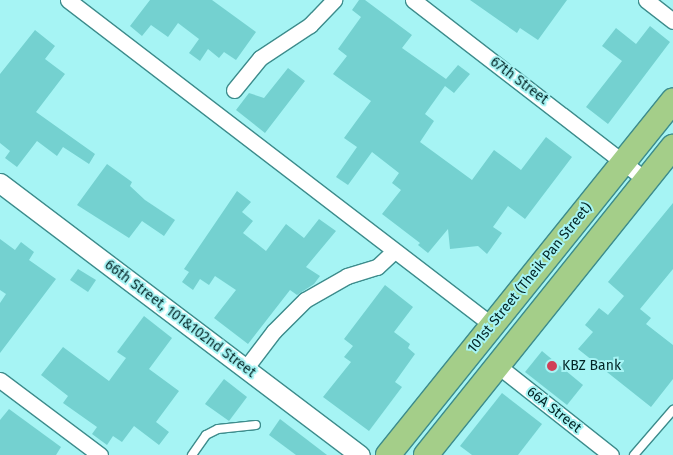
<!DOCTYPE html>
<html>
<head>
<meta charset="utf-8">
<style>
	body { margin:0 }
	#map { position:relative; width:673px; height:455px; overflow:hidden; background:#a6f4f4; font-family:"Fira Sans",sans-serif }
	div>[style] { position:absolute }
	.building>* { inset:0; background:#74d1d0 }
	.roads { filter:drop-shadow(1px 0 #3d8c8c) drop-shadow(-1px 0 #3d8c8c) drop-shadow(0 1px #3d8c8c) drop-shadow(0 -1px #3d8c8c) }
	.service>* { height:8px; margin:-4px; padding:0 4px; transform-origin:4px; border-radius:4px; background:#fff }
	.minor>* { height:15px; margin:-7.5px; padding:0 7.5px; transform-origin:7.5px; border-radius:7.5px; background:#fff }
	.tertiary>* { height:19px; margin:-9.5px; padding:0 9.5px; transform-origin:9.5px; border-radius:9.5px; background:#fff }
	.primary>* { height:24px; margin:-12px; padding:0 12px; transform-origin:12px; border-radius:12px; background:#a4ce89 }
	.dots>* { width:14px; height:14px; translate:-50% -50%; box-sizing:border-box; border:2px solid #a6f4f4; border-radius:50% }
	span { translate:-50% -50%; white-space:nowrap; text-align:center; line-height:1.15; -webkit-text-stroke:4px #a6f4f4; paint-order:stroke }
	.street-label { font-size:14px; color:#022425 }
	.poi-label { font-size:14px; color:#022425 }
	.left { translate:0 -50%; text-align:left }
</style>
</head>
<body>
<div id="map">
	<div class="building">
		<div style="clip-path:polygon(150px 0,212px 0,256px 32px,236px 60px,224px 52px,219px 58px,208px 49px,200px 61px,189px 53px,199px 39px,178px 23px,168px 37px,151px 25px,142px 36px,130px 26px)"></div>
		<div style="clip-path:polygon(359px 0,365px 0,412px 35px,402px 48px,446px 79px,458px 65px,470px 74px,454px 93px,445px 86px,425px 114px,434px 121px,420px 142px,472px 180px,494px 150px,521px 170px,546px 137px,572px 157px,525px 219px,508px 206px,493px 227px,502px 233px,487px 254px,478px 246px,450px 249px,448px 229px,428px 253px,418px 245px,420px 243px,382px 214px,401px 190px,392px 183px,399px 173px,372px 152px,348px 185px,336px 177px,357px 147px,344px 138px,371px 101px,333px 74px,347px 56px,338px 49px,361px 17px,352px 10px)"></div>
		<div style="clip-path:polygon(470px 0,567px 0,538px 40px,520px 28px,517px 33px)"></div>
		<div style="clip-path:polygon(650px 26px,670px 42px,608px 124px,586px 107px,622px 61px,602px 46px,616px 28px,636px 44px)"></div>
		<div style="clip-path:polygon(35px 30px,55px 46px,45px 59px,65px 74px,36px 112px,95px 154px,89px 164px,63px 147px,57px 156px,37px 141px,17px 167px,5px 158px,10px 151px,0 143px,0 74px)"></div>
		<div style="clip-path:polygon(288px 68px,305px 81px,265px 133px,236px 110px,249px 93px,264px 98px)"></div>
		<div style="clip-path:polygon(107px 164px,132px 182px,130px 186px,145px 200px,175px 220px,164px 236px,142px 221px,129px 238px,77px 205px)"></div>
		<div style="clip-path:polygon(237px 191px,251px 202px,242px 212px,253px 221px,243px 233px,266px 251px,286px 224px,304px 238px,319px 219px,336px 231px,306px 267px,320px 276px,314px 284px,297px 295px,290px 290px,248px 344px,214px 318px,236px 290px,215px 276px,209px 285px,200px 279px,193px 290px,182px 282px,189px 272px,184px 269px)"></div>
		<div style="clip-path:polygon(673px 203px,673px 269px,640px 309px,651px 318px,646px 324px,673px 345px,673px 379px,651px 407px,578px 349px,593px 332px,585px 325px,599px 308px,608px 315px,624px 296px,608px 282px)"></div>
		<div style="clip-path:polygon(0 239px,15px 250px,21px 242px,34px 252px,29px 260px,56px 279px,0 353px,0 303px,6px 294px,0 290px)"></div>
		<div style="clip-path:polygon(78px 269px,96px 280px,88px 292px,70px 280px)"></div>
		<div style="clip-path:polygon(385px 285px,413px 307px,394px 332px,410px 344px,408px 348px,415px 354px,395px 382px,402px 387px,369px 431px,323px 397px,351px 362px,344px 357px,353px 346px,344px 339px)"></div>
		<div style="clip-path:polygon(144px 316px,172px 338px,149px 369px,179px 391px,156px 422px,169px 432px,159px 445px,134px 426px,122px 442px,113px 436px,107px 445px,92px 434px,97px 427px,63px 403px,68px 396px,41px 375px,63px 347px,109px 381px,126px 358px,117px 352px)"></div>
		<div style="clip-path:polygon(542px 351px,583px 385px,567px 405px,525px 372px)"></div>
		<div style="clip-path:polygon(224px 379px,247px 397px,229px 421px,205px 404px)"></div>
		<div style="clip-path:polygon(502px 393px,542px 424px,518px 455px,472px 455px,460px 446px)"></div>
		<div style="clip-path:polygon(9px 409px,61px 447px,56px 455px,0 455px,0 420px)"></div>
		<div style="clip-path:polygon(280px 419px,327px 455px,296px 455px,269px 435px)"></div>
	</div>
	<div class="roads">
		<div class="service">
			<div style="left:192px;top:455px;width:24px;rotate:-55deg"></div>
			<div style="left:206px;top:435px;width:13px;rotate:-27deg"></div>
			<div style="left:218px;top:429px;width:38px;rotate:-6deg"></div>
			<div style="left:634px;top:455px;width:60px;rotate:-49.1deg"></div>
		</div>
		<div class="minor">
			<div style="left:68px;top:0;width:534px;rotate:37.47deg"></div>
			<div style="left:413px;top:0;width:294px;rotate:37.7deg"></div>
			<div style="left:646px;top:0;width:34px;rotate:38deg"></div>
			<div style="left:234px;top:90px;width:41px;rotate:-50.9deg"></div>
			<div style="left:260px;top:58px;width:60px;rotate:-33.4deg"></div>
			<div style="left:310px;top:25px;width:35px;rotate:-46deg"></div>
			<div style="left:497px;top:365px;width:145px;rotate:38.3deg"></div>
			<div style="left:245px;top:369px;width:48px;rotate:-52.7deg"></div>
			<div style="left:274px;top:331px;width:44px;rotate:-45deg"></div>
			<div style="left:305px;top:300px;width:48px;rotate:-29.7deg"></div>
			<div style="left:347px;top:276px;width:31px;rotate:-17deg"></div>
			<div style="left:377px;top:267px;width:23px;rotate:-43deg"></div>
			<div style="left:0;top:380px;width:125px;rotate:36.9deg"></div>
		</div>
		<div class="tertiary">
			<div style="left:0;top:183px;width:451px;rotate:37.1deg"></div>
		</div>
		<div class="primary">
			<div style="left:388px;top:455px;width:455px;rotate:-51.2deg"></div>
			<div style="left:426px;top:455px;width:395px;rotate:-51.3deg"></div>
		</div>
	</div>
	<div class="dots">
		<div style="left:552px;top:366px;background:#d04058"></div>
	</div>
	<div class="street-label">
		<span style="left:519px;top:81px;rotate:37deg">67th Street</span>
		<span style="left:530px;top:278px;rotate:-51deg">101st Street (Theik Pan Street)</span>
		<span style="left:180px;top:319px;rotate:37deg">66th Street, 101&amp;102nd Street</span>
		<span style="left:554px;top:410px;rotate:38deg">66A Street</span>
	</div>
	<div class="poi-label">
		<span class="left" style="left:562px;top:366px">KBZ Bank</span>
	</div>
</div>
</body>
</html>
